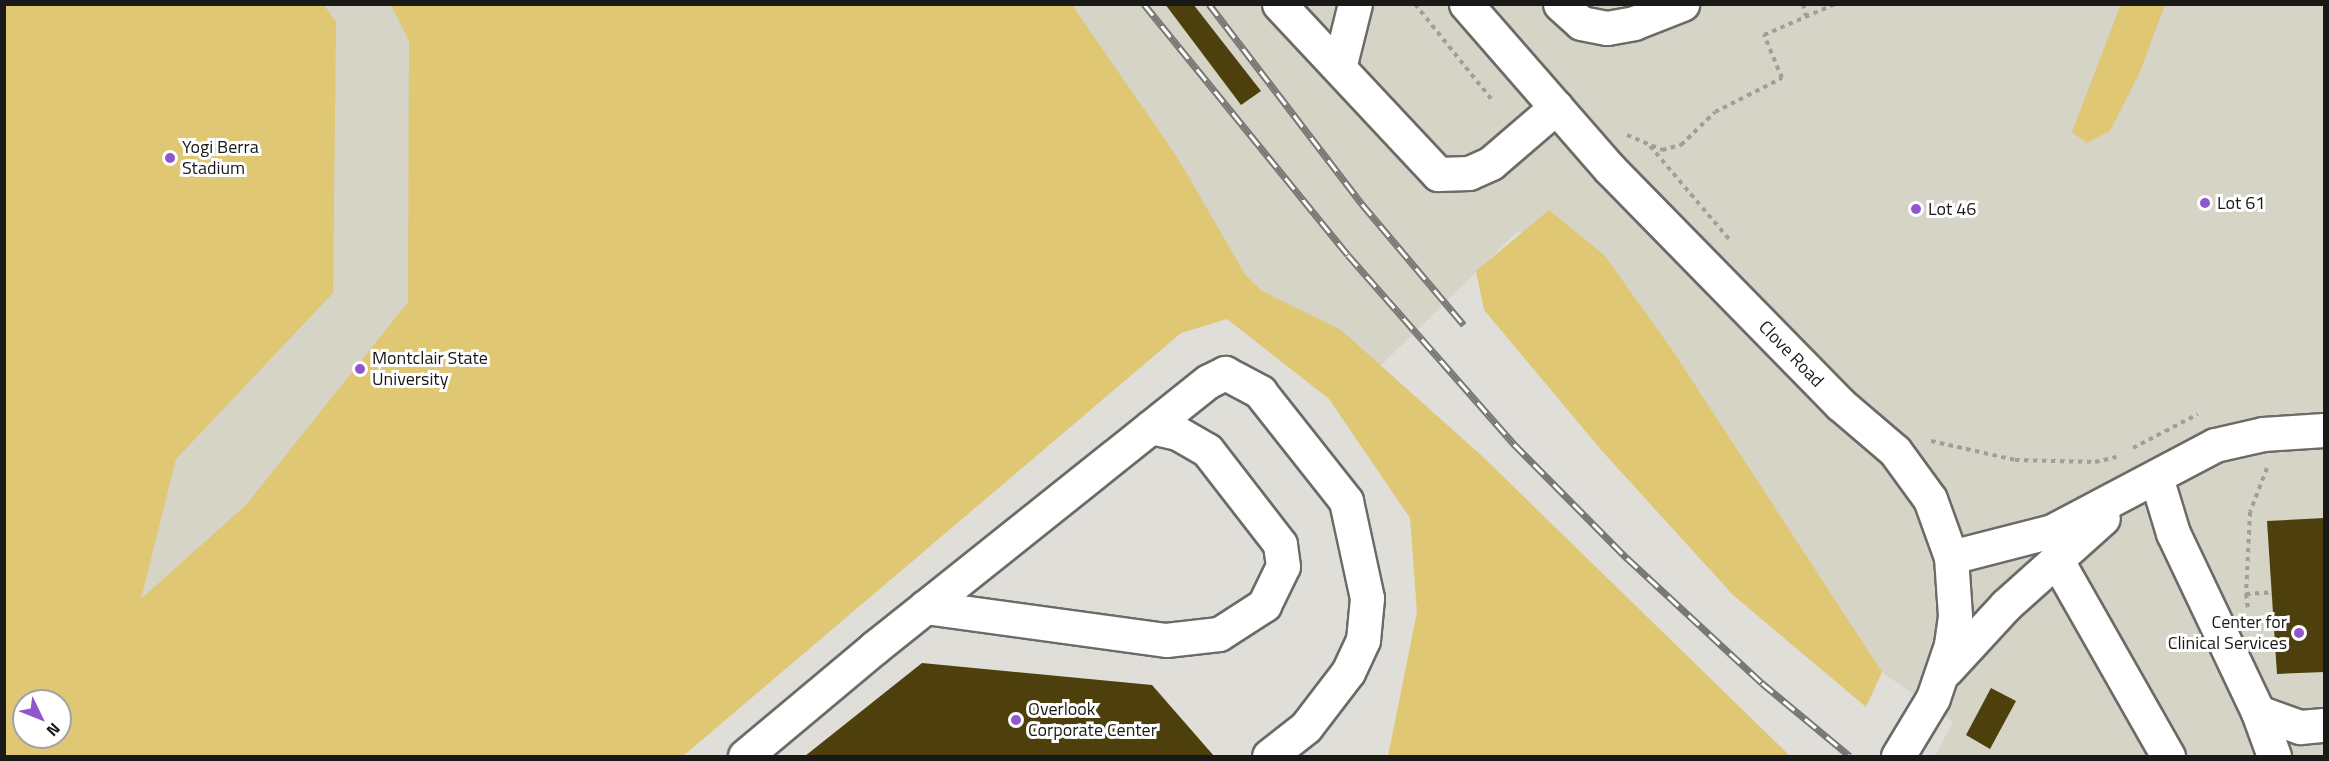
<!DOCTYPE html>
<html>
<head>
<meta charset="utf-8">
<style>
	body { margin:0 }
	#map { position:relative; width:2329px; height:761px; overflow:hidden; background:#dfded9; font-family:"Titillium Web",sans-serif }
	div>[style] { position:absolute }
	.built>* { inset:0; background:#d6d3c7 }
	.green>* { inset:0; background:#dfc774 }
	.building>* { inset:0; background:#4d400d }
	.path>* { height:4px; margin-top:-2px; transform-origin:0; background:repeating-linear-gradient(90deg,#9f9e9a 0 4.5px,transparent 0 9px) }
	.roads { filter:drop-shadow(2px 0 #6c6b67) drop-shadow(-2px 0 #6c6b67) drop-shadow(0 2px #6c6b67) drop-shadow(0 -2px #6c6b67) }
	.minor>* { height:33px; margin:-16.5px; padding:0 16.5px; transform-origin:16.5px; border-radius:16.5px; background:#fff }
	.rail>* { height:7px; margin-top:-3.5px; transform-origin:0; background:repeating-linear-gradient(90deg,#fff 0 14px,#797875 0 28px); box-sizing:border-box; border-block:2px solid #797875 }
	.dots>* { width:16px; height:16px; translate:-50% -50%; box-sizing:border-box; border:3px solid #fff; border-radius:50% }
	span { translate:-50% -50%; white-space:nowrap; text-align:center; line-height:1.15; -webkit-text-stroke:6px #fff; paint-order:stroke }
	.poi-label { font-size:18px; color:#191917 }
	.left { translate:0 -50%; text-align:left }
	.right { translate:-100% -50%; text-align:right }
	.street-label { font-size:18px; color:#191917 }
	.frame { position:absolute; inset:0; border:6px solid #191917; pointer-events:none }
	.north { position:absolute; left:12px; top:689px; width:60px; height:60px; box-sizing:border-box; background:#fff; border:2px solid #a3a3a2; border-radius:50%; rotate:133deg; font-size:16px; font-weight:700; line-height:24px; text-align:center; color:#191917 }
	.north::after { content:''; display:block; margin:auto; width:21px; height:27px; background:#9056cd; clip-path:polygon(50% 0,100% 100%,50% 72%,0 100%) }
</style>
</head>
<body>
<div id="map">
	<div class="built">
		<div style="clip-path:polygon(5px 5px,2324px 5px,2324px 756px,1935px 756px,1953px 722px,1882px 672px,1673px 351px,1605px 257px,1518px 231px,1359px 387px,1261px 291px,63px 660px)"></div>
	</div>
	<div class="green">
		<div style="clip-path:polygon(2121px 4px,2165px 5px,2139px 74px,2110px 131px,2087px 143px,2072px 132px)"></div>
		<div style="clip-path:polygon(evenodd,4px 5px,324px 5px,336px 22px,333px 293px,176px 459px,141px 599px,246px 505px,408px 302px,409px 41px,391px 5px,1072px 5px,1177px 157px,1246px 276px,1262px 291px,1341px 330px,1482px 456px,1790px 756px,1388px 756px,1417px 612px,1410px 518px,1329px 399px,1227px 319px,1181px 333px,683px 756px,5px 756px,4px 5px,24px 701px,60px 701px,60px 737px,24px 737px,24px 701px)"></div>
		<div style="clip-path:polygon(1549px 210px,1605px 256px,1673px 351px,1882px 672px,1866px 707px,1733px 595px,1603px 452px,1484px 310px,1476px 271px)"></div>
	</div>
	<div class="building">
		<div style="clip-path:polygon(1165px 4px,1193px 4px,1261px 91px,1241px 105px)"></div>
		<div style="clip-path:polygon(2324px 518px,2324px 672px,2277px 674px,2267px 521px)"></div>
		<div style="clip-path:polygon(922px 663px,1152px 685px,1214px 756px,805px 756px)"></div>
		<div style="clip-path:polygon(1991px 688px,2016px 701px,1990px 749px,1966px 735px)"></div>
	</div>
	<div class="path">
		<div style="left:1415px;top:4px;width:124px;rotate:51.2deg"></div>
		<div style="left:1803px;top:4px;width:12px;rotate:76deg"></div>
		<div style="left:1627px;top:135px;width:38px;rotate:23deg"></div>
		<div style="left:1662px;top:150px;width:20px;rotate:-15deg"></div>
		<div style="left:1681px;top:145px;width:47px;rotate:-44.1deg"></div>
		<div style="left:1715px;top:112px;width:75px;rotate:-26.9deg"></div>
		<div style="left:1782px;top:78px;width:47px;rotate:-112.7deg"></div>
		<div style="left:1764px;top:35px;width:77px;rotate:-23.6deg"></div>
		<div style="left:1650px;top:146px;width:122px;rotate:49.7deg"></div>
		<div style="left:1931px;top:441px;width:86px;rotate:12.7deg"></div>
		<div style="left:2015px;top:460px;width:80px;rotate:1.4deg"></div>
		<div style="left:2095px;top:462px;width:22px;rotate:-13deg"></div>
		<div style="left:2133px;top:448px;width:73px;rotate:-27.6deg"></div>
		<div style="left:2267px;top:468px;width:47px;rotate:111.1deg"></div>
		<div style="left:2250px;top:512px;width:82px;rotate:92.8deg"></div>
		<div style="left:2246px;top:594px;width:26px;rotate:-4deg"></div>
		<div style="left:2246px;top:594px;width:14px;rotate:82deg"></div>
	</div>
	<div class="roads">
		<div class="minor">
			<div style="left:1279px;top:4px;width:233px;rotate:46.9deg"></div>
			<div style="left:1438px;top:174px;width:31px;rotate:-2deg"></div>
			<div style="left:1469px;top:173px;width:24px;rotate:-24deg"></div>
			<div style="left:1491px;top:163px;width:86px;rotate:-40.7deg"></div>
			<div style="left:1466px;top:4px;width:219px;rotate:48.9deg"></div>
			<div style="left:1610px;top:169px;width:329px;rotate:45.6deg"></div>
			<div style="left:1840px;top:404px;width:72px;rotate:40.5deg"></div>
			<div style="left:1895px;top:451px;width:59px;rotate:53.9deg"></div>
			<div style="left:1930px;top:499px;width:62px;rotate:70.1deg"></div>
			<div style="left:1951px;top:557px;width:59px;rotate:86.1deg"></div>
			<div style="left:1955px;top:616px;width:29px;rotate:98deg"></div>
			<div style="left:1951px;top:645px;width:56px;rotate:108.8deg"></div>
			<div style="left:1933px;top:698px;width:68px;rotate:121.1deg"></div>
			<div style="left:1560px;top:4px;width:28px;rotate:42deg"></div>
			<div style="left:1581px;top:23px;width:26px;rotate:11deg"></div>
			<div style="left:1607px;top:28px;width:27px;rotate:-10deg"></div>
			<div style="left:1634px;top:23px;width:52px;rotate:-21.6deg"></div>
			<div style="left:1340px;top:64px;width:62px;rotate:-76deg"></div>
			<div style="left:2156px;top:477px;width:59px;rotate:73.1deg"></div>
			<div style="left:2173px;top:533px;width:198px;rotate:64.6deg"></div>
			<div style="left:2258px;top:712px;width:45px;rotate:19.7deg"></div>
			<div style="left:2300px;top:727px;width:24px;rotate:-5deg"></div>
			<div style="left:1951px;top:557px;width:104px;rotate:-14.4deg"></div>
			<div style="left:2052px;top:531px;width:184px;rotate:-27.8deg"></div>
			<div style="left:2215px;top:445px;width:49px;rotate:-12.9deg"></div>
			<div style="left:2263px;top:434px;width:61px;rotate:-3.8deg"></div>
			<div style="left:2056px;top:559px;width:227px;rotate:60.4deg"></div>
			<div style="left:925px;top:607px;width:243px;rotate:7.8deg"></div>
			<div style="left:1166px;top:640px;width:53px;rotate:-6.5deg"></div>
			<div style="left:1219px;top:634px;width:54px;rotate:-32.8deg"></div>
			<div style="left:1264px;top:605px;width:43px;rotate:-64deg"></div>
			<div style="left:1283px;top:566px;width:22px;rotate:-98deg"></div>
			<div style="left:1280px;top:544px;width:119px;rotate:-127.8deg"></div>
			<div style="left:1207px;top:450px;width:34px;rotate:-150deg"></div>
			<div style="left:1177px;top:433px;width:27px;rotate:-167deg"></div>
			<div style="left:1946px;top:670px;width:88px;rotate:-47.3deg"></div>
			<div style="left:2006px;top:605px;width:130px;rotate:-41.9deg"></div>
			<div style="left:2258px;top:712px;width:47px;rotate:70deg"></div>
			<div style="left:745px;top:756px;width:168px;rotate:-39.9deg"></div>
			<div style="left:874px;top:648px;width:428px;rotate:-38.6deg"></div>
			<div style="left:1209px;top:381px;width:18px;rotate:-27deg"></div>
			<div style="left:1225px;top:373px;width:40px;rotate:28deg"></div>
			<div style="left:1260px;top:392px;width:139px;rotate:51.7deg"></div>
			<div style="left:1346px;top:501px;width:99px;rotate:77.8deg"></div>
			<div style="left:1367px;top:598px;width:42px;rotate:95.4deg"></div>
			<div style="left:1363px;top:640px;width:35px;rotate:115deg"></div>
			<div style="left:1348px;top:672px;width:69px;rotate:127.4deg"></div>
			<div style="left:1306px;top:727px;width:47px;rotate:141.9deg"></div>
		</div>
	</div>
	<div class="rail">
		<div style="left:1144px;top:4px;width:323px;rotate:50.9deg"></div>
		<div style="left:1348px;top:255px;width:252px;rotate:48.7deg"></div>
		<div style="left:1514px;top:444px;width:161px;rotate:45.3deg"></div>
		<div style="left:1627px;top:558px;width:184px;rotate:42.8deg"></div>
		<div style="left:1762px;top:683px;width:114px;rotate:39.7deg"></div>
		<div style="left:1209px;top:4px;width:252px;rotate:52.6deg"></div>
		<div style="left:1362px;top:204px;width:158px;rotate:49.9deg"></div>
	</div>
	<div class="dots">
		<div style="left:170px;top:158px;background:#9056cd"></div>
		<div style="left:2205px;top:203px;background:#9056cd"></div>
		<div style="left:1916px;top:209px;background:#9056cd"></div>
		<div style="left:360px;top:369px;background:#9056cd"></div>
		<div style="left:2299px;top:633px;background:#9056cd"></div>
		<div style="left:1016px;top:720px;background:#9056cd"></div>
	</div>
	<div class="poi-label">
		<span class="left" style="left:182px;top:158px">Yogi Berra<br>Stadium</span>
		<span class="left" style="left:2217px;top:203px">Lot 61</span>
		<span class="left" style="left:1928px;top:209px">Lot 46</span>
		<span class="left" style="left:372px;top:369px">Montclair State<br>University</span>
		<span class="right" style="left:2287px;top:633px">Center for<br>Clinical Services</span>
		<span class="left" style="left:1028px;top:720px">Overlook<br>Corporate Center</span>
	</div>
	<div class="street-label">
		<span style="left:1791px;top:354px;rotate:46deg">Clove Road</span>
	</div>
	<div class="frame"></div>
	<div class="north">N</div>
</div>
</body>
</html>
